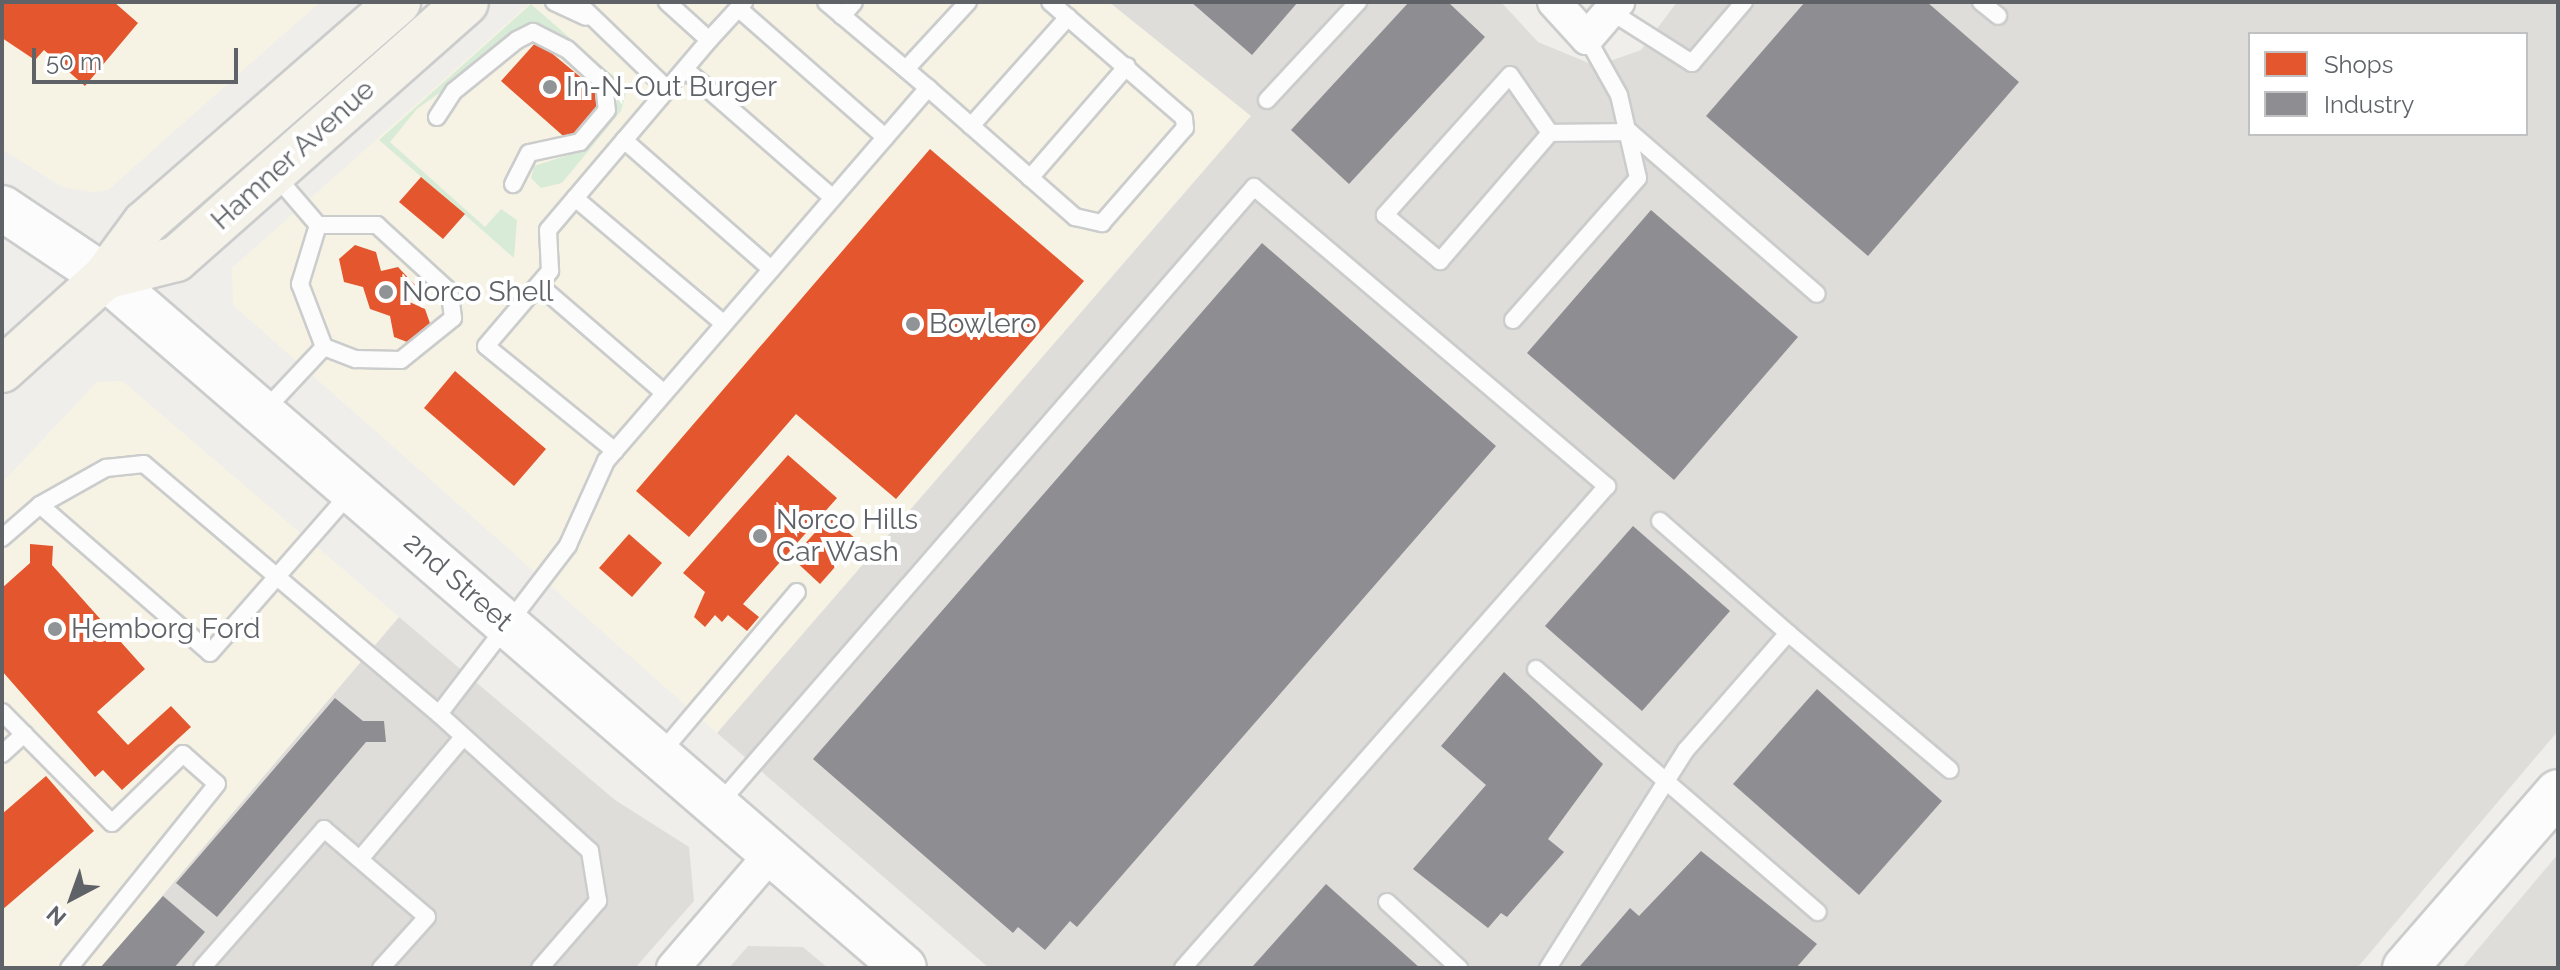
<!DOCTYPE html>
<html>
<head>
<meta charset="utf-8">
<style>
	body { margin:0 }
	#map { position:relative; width:2560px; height:970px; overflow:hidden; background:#efeeea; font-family:Raleway,sans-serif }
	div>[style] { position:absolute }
	.commercial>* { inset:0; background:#f7f3e4 }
	.industrial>* { inset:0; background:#dfddda }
	.green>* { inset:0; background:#d8ebd6 }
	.shops>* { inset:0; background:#e4572e }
	.industry>* { inset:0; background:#8d8d92 }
	.roads { filter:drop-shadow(2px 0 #cbcccc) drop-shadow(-2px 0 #cbcccc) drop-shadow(0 2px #cbcccc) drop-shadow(0 -2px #cbcccc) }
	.lane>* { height:16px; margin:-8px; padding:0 8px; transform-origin:8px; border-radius:8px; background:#fdfcfc }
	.street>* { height:32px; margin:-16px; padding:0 16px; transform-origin:16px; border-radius:16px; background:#fdfcfc }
	.secondary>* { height:44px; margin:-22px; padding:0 22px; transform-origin:22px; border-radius:22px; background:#fdfcfc }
	.primary>* { height:44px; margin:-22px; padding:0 22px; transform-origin:22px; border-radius:22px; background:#f4f2e9 }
	.dots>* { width:22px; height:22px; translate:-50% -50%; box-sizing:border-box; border:4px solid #fff; border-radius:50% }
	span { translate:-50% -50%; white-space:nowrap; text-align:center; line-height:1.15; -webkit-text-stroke:8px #fff; paint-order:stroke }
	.poi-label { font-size:28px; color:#5f6368 }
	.left { translate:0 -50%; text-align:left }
	.street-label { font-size:28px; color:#5f6368 }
	.frame { position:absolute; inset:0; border:4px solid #5f6368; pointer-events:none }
	.legend { position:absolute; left:2248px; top:32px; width:280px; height:104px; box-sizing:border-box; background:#fff; border:2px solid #bfc1c3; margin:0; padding:10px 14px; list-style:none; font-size:24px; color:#5f6368 }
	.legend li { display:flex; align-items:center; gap:16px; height:40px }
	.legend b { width:40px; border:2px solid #bfc1c3 }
	.north { position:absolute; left:32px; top:858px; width:80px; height:80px; -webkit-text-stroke:6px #fff; paint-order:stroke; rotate:221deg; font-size:22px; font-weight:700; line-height:32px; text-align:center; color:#5f6368 }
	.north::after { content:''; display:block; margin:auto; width:28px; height:36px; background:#5f6368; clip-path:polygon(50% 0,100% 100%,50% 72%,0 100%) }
	.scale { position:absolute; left:32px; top:48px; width:206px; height:36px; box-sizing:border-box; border:4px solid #5f6368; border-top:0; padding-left:10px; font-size:24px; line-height:28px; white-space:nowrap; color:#5f6368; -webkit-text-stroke:6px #fff; paint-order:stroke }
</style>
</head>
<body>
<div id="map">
	<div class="commercial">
		<div style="clip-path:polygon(2px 2px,320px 2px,108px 190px,92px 192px,62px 187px,2px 149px)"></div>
		<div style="clip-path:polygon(531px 2px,1109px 2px,1251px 116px,717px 733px,233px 305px,232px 268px)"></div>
		<div style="clip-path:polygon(122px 381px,399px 617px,101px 968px,2px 968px,2px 483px,97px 382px)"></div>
	</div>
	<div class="industrial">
		<div style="clip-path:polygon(evenodd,1109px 2px,1501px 2px,1538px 42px,1596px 66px,1641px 50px,1677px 2px,2558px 2px,2558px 731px,2357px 968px,989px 968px,717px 733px,1251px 116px,1109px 2px,2250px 34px,2526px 34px,2526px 134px,2250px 134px,2250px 34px)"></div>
		<div style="clip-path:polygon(399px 617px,615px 800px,689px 847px,694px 901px,635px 968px,101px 968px)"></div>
		<div style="clip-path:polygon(2558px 854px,2558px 968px,2462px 968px)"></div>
		<div style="clip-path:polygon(748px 946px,803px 947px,828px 968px,729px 968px)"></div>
	</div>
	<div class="green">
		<div style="clip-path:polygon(531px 4px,627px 88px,621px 111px,562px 183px,541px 188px,531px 178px,534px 166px,584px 150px,617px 102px,609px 79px,534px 25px,417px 109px,390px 142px,485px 227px,501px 209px,517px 220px,514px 258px,379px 140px)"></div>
	</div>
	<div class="shops">
		<div style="clip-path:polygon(2px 2px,114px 2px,138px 23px,85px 86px,44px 50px,35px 60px,2px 38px)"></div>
		<div style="clip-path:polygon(537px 41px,601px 94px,596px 100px,602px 106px,570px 142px,501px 81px)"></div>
		<div style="clip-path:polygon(930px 149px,1084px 281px,896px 499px,796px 414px,689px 537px,636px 491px)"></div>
		<div style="clip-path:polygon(421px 177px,465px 214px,443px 239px,399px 202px)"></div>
		<div style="clip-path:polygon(355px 245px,376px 252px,381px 271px,398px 267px,415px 285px,405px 300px,425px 309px,432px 329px,415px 345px,394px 337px,390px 316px,370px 309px,363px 287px,344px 282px,339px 259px)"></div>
		<div style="clip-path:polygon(455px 371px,546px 449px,514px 486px,424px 408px)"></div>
		<div style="clip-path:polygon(788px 455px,837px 498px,743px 604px,759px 617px,747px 631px,728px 615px,722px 622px,715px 615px,705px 627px,694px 617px,705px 592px,683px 573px)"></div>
		<div style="clip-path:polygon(830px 516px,858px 541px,820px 584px,792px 558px)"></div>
		<div style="clip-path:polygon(629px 534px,662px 563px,632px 597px,599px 568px)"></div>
		<div style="clip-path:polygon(30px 544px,53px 546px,52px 565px,145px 669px,97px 712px,128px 745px,171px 706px,191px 727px,122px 790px,103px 770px,95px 777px,2px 671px,2px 588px,30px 563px)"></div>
		<div style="clip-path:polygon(46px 776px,94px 831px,2px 910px,2px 814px)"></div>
	</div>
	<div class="industry">
		<div style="clip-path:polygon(1191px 2px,1298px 2px,1252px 55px)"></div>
		<div style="clip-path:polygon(1409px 2px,1448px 2px,1485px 37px,1349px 184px,1291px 130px)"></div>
		<div style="clip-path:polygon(1805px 2px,1927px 2px,2019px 82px,1868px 256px,1706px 116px)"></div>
		<div style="clip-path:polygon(1651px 210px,1798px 337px,1674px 480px,1527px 353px)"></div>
		<div style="clip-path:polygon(1262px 243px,1496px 446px,1077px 927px,1070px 921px,1045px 950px,1018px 927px,1013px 933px,813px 759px)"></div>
		<div style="clip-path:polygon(1633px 526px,1730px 611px,1642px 711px,1545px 626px)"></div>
		<div style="clip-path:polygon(1504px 672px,1603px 764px,1548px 839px,1564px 852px,1507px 917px,1501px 913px,1488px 928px,1413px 869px,1486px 785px,1441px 746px)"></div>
		<div style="clip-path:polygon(1817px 689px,1942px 801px,1859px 895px,1733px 784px)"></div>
		<div style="clip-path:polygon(335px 698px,363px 721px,384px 721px,386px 742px,366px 742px,217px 917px,176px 883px)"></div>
		<div style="clip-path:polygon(1701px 851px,1817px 944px,1796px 968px,1580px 966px,1630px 908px,1639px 916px)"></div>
		<div style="clip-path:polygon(1326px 884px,1420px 968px,1253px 966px)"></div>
		<div style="clip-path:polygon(163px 896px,205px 932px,174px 968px,100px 968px)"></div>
	</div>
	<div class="roads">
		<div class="lane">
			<div style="left:554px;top:2px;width:35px;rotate:25deg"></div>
			<div style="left:577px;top:2px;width:125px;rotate:44deg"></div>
			<div style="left:1981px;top:2px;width:22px;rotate:39deg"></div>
			<div style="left:738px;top:8px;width:196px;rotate:41.3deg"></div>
			<div style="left:1610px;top:11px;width:97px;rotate:32.4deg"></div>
			<div style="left:1692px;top:63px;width:80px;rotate:-49.6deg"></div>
			<div style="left:842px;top:16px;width:18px;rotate:-49deg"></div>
			<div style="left:709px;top:40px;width:52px;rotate:-47.4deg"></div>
			<div style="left:685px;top:69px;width:196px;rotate:41.1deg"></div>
			<div style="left:906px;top:69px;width:91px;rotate:-47.2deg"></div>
			<div style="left:928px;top:88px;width:196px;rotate:41.3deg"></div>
			<div style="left:1075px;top:217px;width:28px;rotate:13deg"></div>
			<div style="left:1102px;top:223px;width:126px;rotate:-48.9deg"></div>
			<div style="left:1185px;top:128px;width:10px;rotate:-96deg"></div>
			<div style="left:1184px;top:118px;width:177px;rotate:-139.1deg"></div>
			<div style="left:1267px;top:100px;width:134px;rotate:-47.1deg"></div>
			<div style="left:437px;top:117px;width:31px;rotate:-57deg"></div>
			<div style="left:454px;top:91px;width:81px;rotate:-39deg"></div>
			<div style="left:517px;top:40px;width:18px;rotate:-27deg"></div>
			<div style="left:533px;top:32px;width:38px;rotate:27deg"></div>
			<div style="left:567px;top:49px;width:50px;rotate:42.6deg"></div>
			<div style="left:604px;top:83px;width:27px;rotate:84deg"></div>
			<div style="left:607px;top:110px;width:42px;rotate:130.2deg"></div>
			<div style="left:580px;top:142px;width:52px;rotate:167.8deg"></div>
			<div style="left:529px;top:153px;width:35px;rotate:117deg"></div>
			<div style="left:971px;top:126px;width:146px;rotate:-48.3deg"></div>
			<div style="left:1550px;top:133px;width:70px;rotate:-124.6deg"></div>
			<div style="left:1510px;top:75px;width:188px;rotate:131.8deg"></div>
			<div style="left:1385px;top:215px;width:72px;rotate:39.9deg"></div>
			<div style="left:1440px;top:261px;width:169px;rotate:-49.3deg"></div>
			<div style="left:1550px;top:133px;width:80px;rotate:-0.7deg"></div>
			<div style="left:1630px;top:132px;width:247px;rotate:40.9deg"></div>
			<div style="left:624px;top:140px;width:196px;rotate:41.3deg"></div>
			<div style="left:1030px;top:178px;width:148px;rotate:-49.1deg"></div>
			<div style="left:575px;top:198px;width:195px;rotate:40.2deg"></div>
			<div style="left:318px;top:225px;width:62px;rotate:107deg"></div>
			<div style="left:300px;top:284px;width:67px;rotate:69.1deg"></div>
			<div style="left:539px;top:285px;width:165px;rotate:40.8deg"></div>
			<div style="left:1513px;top:320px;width:189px;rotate:-48.6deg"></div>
			<div style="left:1638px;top:178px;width:85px;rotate:-102.9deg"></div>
			<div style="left:1619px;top:95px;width:65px;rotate:-119.3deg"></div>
			<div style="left:263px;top:412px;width:89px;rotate:-46.8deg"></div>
			<div style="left:324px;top:347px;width:34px;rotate:21deg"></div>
			<div style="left:356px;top:359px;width:45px;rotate:1.3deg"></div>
			<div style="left:401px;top:360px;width:67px;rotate:-38.9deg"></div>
			<div style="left:453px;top:318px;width:26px;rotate:-97deg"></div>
			<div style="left:450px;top:292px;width:99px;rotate:-137.5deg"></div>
			<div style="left:377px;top:225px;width:59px;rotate:180deg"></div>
			<div style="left:318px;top:225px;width:66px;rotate:-130.7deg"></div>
			<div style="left:615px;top:451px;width:166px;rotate:-140.9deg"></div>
			<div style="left:486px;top:346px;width:99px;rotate:-49.5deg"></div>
			<div style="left:550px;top:271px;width:41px;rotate:-92.8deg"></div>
			<div style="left:548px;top:230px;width:249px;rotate:-49.7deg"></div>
			<div style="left:709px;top:40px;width:57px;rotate:-137.9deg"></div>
			<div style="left:40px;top:505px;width:76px;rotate:-29.3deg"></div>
			<div style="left:106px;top:468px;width:38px;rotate:-6deg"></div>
			<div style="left:144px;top:464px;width:387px;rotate:40.3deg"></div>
			<div style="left:1660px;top:521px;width:170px;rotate:41.2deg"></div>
			<div style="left:2px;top:538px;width:50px;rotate:-41deg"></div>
			<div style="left:40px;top:505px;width:225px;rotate:41deg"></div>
			<div style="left:210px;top:653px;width:214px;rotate:-48.8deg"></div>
			<div style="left:1536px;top:669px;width:372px;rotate:40.8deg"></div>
			<div style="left:2px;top:712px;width:156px;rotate:45.3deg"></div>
			<div style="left:112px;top:823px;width:99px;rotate:-44.2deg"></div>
			<div style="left:183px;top:754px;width:45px;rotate:41.4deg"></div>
			<div style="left:217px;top:784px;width:236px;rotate:128.8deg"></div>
			<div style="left:2px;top:754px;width:30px;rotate:-42deg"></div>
			<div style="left:660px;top:754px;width:212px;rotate:-49.8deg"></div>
			<div style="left:718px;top:805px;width:818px;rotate:-49.06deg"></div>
			<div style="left:1254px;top:187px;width:463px;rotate:40.3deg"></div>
			<div style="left:1607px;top:486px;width:642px;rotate:131.34deg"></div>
			<div style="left:360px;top:859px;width:160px;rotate:-49.8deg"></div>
			<div style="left:1387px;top:902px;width:98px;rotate:42.5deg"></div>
			<div style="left:202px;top:968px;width:185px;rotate:-48.7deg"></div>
			<div style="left:324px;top:829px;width:135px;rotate:40.5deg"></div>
			<div style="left:427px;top:917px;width:69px;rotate:132deg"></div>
			<div style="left:540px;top:968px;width:89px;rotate:-49.1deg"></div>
			<div style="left:598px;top:901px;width:51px;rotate:-99.1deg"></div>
			<div style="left:590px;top:851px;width:204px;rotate:-137.8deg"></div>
			<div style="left:439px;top:714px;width:213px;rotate:-52.6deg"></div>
			<div style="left:568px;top:545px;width:92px;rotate:-65.7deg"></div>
			<div style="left:606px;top:461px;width:493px;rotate:-49.2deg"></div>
			<div style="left:928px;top:88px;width:133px;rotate:-139.9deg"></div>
			<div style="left:1548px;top:968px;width:258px;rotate:-57.7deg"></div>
			<div style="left:1686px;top:750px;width:155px;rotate:-48.9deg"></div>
			<div style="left:1788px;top:633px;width:212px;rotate:40.2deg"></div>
		</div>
		<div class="street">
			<div style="left:1554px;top:2px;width:49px;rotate:47.5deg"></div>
			<div style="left:1587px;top:38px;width:48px;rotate:-49.3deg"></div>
			<div style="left:673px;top:968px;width:152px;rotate:-49.3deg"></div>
		</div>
		<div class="secondary">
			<div style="left:2px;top:208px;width:124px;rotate:33.8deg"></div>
			<div style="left:105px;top:277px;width:1056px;rotate:40.85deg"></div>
			<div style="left:2405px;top:968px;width:233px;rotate:-49deg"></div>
		</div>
		<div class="primary">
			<div style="left:105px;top:277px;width:73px;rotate:-14.2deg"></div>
			<div style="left:176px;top:259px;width:387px;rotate:-41.5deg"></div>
			<div style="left:2px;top:370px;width:139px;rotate:-42.1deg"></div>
			<div style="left:105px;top:277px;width:67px;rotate:-53.5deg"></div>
			<div style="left:145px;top:223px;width:336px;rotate:-41.1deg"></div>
		</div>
	</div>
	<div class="dots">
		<div style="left:550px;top:87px;background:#919496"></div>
		<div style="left:386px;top:292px;background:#919496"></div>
		<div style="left:913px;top:324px;background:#919496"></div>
		<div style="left:760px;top:536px;background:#919496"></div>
		<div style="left:55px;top:629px;background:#919496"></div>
	</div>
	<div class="poi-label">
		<span class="left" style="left:566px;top:87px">In-N-Out Burger</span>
		<span class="left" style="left:402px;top:292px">Norco Shell</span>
		<span class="left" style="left:929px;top:324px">Bowlero</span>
		<span class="left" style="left:776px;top:536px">Norco Hills<br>Car Wash</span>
		<span class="left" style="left:71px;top:629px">Hemborg Ford</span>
	</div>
	<div class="street-label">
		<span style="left:293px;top:155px;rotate:-42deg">Hamner Avenue</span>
		<span style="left:458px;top:582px;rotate:41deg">2nd Street</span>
	</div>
	<div class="frame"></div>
	<ul class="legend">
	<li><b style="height:22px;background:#e4572e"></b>Shops</li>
	<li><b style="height:22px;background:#8d8d92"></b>Industry</li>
	</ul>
	<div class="north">N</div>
	<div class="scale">50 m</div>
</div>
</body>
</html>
